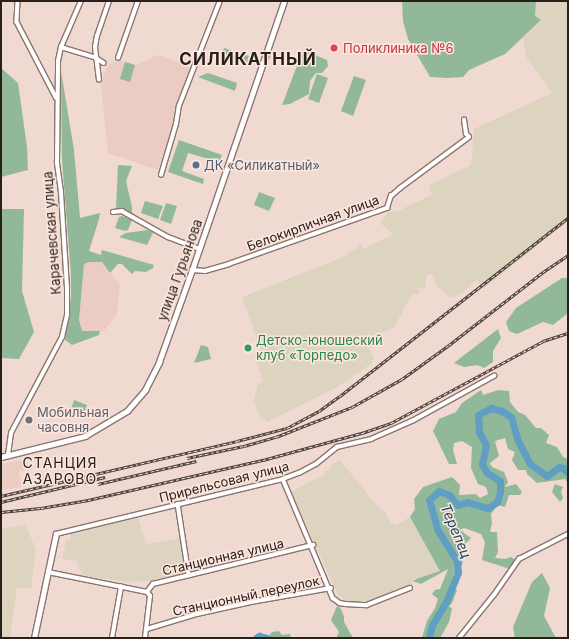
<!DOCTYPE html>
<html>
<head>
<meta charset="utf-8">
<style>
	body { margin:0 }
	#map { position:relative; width:569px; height:639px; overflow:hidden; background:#f0d9d0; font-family:Inter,sans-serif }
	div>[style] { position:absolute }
	.built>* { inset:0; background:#ebccc2 }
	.industrial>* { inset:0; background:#ddd4bf }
	.green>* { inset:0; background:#92b89a }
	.river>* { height:7px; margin:-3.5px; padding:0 3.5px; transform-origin:3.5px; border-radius:3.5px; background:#609fc3 }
	.roads { filter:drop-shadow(1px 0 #8a756e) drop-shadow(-1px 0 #8a756e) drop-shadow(0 1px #8a756e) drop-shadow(0 -1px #8a756e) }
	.minor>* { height:3.5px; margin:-1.75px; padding:0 1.75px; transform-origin:1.75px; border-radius:1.75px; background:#fff }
	.tertiary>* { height:4.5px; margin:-2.25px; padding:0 2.25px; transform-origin:2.25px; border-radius:2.25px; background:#fff }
	.rail>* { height:2.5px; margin-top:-1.25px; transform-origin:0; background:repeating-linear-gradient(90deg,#fde6dd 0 3px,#443a36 0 6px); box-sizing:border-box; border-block:1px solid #443a36 }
	.dots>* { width:11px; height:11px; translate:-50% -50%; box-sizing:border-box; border:2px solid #fde6dd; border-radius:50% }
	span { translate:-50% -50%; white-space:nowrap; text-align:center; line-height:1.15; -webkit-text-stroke:3px #fde6dd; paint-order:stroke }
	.health-label { font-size:13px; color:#be3a42 }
	.left { translate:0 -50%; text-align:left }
	.service-label { font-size:13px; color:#4e5e75 }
	.street-label { font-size:13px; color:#28201d }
	.leisure-label { font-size:13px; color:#27864d }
	.worship-label { font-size:13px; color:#5b616d }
	.neighbourhood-label { font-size:14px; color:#28201d; letter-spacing:1px }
	.water-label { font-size:14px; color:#184b65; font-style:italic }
	.district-label { font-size:17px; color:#28201d; font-weight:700; letter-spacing:1px }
	.frame { position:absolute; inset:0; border:2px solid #28201d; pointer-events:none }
</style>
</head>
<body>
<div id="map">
	<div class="built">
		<div style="clip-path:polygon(160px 55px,191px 68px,177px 104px,174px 122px,158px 170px,108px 153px,101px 84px,107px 66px,113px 62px,125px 61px,137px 65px,154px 56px)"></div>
		<div style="clip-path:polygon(89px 262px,102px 262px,120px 285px,117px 314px,104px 331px,82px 331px,79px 320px,84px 264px)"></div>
		<div style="clip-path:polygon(22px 460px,24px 471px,19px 471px,21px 487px,1px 490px,1px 464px)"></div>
	</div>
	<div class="industrial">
		<div style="clip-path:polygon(536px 1px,568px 1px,568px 221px,483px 289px,477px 279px,463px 293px,450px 298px,435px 283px,433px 274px,426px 276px,425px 289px,414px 287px,420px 291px,417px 295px,413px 293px,394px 327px,375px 337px,368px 347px,374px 357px,371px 364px,337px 387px,267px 422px,259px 414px,254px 400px,258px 384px,263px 382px,255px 356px,262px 353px,242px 297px,348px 255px,348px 253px,359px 248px,358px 245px,361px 244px,363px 249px,390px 236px,392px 233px,380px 223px,388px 212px,398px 211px,431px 195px,433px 199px,429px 185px,471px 165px,474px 129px,552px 93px,527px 59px,523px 38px,541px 21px,535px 17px)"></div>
		<div style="clip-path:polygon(340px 460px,378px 507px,380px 506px,382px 511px,384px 510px,391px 523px,396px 525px,410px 517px,441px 571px,419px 578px,409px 585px,367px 603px,347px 603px,337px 593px,291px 492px,325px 474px,324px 472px,331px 469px,330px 466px)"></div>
		<div style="clip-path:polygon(138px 517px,146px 544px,181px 538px,186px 572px,152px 581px,126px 582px,82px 575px,77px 561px,62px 559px,66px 540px,70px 539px,71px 532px)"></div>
		<div style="clip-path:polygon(26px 525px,36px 550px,31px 588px,17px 588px,10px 638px,1px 638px,1px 528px)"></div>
	</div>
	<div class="green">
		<div style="clip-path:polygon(402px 1px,536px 1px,535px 16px,541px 20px,505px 54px,469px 70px,463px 77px,447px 78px,430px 77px,408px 39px,403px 21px)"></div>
		<div style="clip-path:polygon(224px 48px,249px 56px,246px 64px,221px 56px)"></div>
		<div style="clip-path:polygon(303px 50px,327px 60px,328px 66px,322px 73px,316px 73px,310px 81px,309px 94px,290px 104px,282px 105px)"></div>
		<div style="clip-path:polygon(125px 62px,135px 65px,130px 82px,120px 79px)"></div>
		<div style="clip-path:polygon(1px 68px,18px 83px,27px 147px,28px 170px,1px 177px)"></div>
		<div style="clip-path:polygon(61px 71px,74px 150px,80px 218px,100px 213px,99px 219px,89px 251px,101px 255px,102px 250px,154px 265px,153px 268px,146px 272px,135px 271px,132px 274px,122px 264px,118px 264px,110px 273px,102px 262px,89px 262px,84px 264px,79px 320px,82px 331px,100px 331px,99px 335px,72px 345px,65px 340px,71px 296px,71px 275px,62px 160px)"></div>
		<div style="clip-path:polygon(208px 73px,237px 83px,235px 91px,198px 77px)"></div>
		<div style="clip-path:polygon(317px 74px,328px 78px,319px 103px,308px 99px)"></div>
		<div style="clip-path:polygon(354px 76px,366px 80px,353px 116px,341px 111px)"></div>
		<div style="clip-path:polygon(179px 140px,222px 155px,219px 162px,188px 153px,182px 171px,204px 179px,203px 184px,168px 172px)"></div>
		<div style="clip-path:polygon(118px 165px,132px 166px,126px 181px,132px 207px,132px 217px,119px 208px,116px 209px)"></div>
		<div style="clip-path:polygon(259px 192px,275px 198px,269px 211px,254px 205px)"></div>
		<div style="clip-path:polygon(145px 201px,163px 206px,158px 219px,141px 213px)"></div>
		<div style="clip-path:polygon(166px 203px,177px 206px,171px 224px,160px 220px)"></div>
		<div style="clip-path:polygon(1px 209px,24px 209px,22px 291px,34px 332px,19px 359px,1px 358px)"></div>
		<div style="clip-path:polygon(122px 216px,132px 220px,128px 230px,125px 231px,115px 228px,119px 217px)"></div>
		<div style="clip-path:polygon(148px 230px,153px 233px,147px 245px,119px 237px,126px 233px)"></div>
		<div style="clip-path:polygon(562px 278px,568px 278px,568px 313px,553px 325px,543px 322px,517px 334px,509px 331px,506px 322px,516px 308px)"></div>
		<div style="clip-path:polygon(498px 329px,501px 338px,493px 351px,493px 362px,484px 368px,477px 365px,464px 367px,454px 363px)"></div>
		<div style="clip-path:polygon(201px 345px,208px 347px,211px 359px,194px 363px)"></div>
		<div style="clip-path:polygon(481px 390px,483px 395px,498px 390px,509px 391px,510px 402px,518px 412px,525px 415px,536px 428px,541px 428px,549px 435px,546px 443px,557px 447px,563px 457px,568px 459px,568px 484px,565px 479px,537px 483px,527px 474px,526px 470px,518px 470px,512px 460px,515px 452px,508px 449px,505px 438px,495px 441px,499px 456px,490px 463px,492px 467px,504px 472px,508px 482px,505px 487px,516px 484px,522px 492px,520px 495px,509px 495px,505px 507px,498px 505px,491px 514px,492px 523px,490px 532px,497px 532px,498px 552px,495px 558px,505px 559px,511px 557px,516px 560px,510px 569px,482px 560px,485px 542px,481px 534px,464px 528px,460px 530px,471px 538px,462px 547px,467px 549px,465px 553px,461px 553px,458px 558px,463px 562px,462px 565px,453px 575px,459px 584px,450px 584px,457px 590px,452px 603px,449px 606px,452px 609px,449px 622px,440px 638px,422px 638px,427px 621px,435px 608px,438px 599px,432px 594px,435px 590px,440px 589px,448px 569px,421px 584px,413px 581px,419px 578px,440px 571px,410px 517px,415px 509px,414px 499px,423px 487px,452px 477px,460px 485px,459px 495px,476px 494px,480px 498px,488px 494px,486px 487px,478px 484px,471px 468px,472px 447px,462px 441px,454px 443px,453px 450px,457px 464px,449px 464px,433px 431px,439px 419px,456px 412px,462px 403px)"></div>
		<div style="clip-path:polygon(74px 400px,87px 405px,84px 413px,71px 409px)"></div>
		<div style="clip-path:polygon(555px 484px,563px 487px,561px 491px,563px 498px,560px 502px,552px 492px)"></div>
		<div style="clip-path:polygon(542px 573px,550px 588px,544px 616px,556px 638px,515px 638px,513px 627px,532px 582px)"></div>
		<div style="clip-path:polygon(337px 606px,341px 609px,344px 617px,344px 622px,353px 638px,336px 638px,339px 632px,331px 620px)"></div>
		<div style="clip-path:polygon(279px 631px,282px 635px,290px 634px,291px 638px,267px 638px,272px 632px)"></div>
	</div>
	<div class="river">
		<div style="left:256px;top:638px;width:4px;rotate:-34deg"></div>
		<div style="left:259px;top:636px;width:8px;rotate:14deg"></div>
		<div style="left:429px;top:638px;width:13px;rotate:-77deg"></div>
		<div style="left:432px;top:625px;width:27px;rotate:-59deg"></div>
		<div style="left:446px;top:602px;width:32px;rotate:-68deg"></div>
		<div style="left:458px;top:572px;width:11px;rotate:-95deg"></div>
		<div style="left:457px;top:561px;width:36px;rotate:-122deg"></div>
		<div style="left:438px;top:531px;width:32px;rotate:-106deg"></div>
		<div style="left:429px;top:500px;width:13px;rotate:-42deg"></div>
		<div style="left:439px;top:491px;width:11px;rotate:22deg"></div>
		<div style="left:449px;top:495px;width:13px;rotate:48deg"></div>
		<div style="left:458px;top:505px;width:9px;rotate:-18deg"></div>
		<div style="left:467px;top:502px;width:22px;rotate:16deg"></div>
		<div style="left:488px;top:508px;width:11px;rotate:-34deg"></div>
		<div style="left:497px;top:502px;width:10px;rotate:-73deg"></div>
		<div style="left:500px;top:492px;width:11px;rotate:-90deg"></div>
		<div style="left:500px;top:481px;width:15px;rotate:-148deg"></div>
		<div style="left:487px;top:473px;width:10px;rotate:-119deg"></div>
		<div style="left:482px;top:464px;width:19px;rotate:-78deg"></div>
		<div style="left:486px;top:445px;width:15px;rotate:-118deg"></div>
		<div style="left:479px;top:432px;width:17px;rotate:-93deg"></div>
		<div style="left:478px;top:415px;width:15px;rotate:-28deg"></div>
		<div style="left:491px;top:408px;width:11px;rotate:15deg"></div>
		<div style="left:502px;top:411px;width:11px;rotate:34deg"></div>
		<div style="left:511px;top:417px;width:25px;rotate:74deg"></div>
		<div style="left:518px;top:441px;width:26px;rotate:62deg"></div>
		<div style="left:530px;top:464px;width:21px;rotate:35deg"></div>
		<div style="left:547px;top:476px;width:15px;rotate:-37deg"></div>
		<div style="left:559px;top:467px;width:4px;rotate:14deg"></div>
		<div style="left:563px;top:468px;width:7px;rotate:45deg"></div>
	</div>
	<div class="roads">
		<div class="minor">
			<div style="left:18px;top:1px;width:21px;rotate:93deg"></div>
			<div style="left:17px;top:22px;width:85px;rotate:62.5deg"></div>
			<div style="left:61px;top:47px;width:37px;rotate:17deg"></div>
			<div style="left:96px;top:58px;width:9px;rotate:32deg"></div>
			<div style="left:118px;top:58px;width:60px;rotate:-70.7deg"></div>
			<div style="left:99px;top:80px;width:33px;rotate:-97deg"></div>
			<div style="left:95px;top:47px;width:11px;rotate:-80deg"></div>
			<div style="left:97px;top:36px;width:37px;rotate:-71deg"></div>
			<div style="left:161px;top:175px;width:53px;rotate:-73.6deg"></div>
			<div style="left:176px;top:124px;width:18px;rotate:-81deg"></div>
			<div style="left:179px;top:106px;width:113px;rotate:-68.7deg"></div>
			<div style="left:113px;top:212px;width:9px;rotate:-6deg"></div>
			<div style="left:122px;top:211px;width:53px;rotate:29.5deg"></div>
			<div style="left:168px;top:237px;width:33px;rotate:21deg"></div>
			<div style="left:192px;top:270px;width:13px;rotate:4deg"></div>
			<div style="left:205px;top:271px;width:25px;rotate:-16deg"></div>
			<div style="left:229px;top:264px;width:168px;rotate:-19.5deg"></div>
			<div style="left:387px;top:208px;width:13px;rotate:-72deg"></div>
			<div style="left:391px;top:196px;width:11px;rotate:-41deg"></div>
			<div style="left:399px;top:189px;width:87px;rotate:-36.6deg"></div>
			<div style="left:469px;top:137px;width:4px;rotate:-135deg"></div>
			<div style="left:466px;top:134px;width:14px;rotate:-98deg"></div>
			<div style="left:8px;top:455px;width:22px;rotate:-82deg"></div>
			<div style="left:11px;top:433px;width:109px;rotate:-62deg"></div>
			<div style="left:62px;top:337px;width:23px;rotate:-77deg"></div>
			<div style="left:67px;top:315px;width:27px;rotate:-90deg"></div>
			<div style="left:67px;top:288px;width:96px;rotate:-93.6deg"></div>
			<div style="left:61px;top:192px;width:30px;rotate:-98deg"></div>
			<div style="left:57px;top:162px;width:101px;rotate:-89.4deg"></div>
			<div style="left:58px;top:61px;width:14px;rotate:-78deg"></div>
			<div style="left:61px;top:47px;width:50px;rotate:-66.5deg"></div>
			<div style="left:283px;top:479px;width:129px;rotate:67.2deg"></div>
			<div style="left:333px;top:598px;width:9px;rotate:36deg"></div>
			<div style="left:340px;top:603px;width:5px;rotate:11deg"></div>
			<div style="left:345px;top:604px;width:22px;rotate:3deg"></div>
			<div style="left:367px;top:605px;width:46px;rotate:-21.6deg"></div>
			<div style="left:178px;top:504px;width:72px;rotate:81.2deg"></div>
			<div style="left:56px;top:534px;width:234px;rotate:-13.6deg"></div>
			<div style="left:283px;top:479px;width:17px;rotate:-21deg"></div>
			<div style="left:299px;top:473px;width:19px;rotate:-28deg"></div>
			<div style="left:316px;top:464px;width:27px;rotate:-39deg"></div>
			<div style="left:337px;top:447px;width:35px;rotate:-13deg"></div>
			<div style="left:371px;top:439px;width:45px;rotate:-23.7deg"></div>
			<div style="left:412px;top:421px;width:94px;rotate:-28.8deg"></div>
			<div style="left:48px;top:572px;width:101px;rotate:11.4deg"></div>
			<div style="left:147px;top:592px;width:10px;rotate:-53deg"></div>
			<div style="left:153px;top:584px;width:165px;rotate:-13.7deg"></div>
			<div style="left:147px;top:629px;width:52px;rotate:-16.7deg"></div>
			<div style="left:197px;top:614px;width:55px;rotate:-12.5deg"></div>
			<div style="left:251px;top:602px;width:81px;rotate:-9.9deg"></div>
			<div style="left:112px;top:638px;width:52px;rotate:-80deg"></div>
			<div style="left:145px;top:638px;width:42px;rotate:-83.2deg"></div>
			<div style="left:150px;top:596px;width:5px;rotate:-127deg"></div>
			<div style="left:459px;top:638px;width:55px;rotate:-50.9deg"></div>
			<div style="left:494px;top:595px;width:44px;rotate:-55.2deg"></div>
			<div style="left:519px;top:559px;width:55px;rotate:-27deg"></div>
		</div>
		<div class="tertiary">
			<div style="left:1px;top:457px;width:87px;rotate:-14deg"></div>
			<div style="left:85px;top:436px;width:49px;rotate:-30.8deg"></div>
			<div style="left:127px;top:411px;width:28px;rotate:-49deg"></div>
			<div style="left:145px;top:390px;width:31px;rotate:-63deg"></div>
			<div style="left:159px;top:362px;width:98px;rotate:-70.3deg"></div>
			<div style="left:192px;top:270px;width:284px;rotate:-71.1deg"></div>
			<div style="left:34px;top:638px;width:106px;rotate:-78.1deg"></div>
		</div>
	</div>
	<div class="rail">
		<div style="left:187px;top:458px;width:58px;rotate:-11.9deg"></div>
		<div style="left:244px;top:446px;width:33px;rotate:-16deg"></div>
		<div style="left:276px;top:437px;width:82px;rotate:-21.5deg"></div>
		<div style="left:352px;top:407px;width:57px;rotate:-29.2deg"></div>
		<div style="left:402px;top:379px;width:58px;rotate:-35.9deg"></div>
		<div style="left:449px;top:345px;width:119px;rotate:-37.8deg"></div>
		<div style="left:543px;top:272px;width:30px;rotate:-34deg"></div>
		<div style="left:98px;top:484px;width:101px;rotate:-13.2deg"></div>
		<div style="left:1px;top:496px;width:242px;rotate:-13.1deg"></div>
		<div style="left:237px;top:441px;width:52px;rotate:-14.6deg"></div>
		<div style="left:287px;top:428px;width:36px;rotate:-28deg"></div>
		<div style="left:319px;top:411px;width:26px;rotate:-36deg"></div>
		<div style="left:340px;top:396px;width:289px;rotate:-38deg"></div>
		<div style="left:1px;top:502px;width:107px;rotate:-13.5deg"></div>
		<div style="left:1px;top:512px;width:40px;rotate:-5.7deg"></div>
		<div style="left:41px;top:508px;width:48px;rotate:-9.7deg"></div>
		<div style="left:88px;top:500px;width:180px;rotate:-12.9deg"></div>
		<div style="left:263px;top:460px;width:103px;rotate:-15.3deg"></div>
		<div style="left:362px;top:433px;width:31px;rotate:-19deg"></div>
		<div style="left:391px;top:423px;width:173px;rotate:-28.3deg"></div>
		<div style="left:543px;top:341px;width:26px;rotate:-18deg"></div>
	</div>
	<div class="dots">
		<div style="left:334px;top:48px;background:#e0444e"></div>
		<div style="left:196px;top:165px;background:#5c6f8a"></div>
		<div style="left:248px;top:348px;background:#2e9e5b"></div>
		<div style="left:29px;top:420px;background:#6b7280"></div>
	</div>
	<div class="health-label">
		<span class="left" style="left:343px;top:48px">Поликлиника №6</span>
	</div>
	<div class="service-label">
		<span class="left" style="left:204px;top:165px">ДК «Силикатный»</span>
	</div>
	<div class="street-label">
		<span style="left:313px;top:223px;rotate:-20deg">Белокирпичная улица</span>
		<span style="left:52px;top:233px;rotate:-94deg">Карачевская улица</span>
		<span style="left:180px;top:270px;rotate:-70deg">улица Гурьянова</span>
		<span style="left:224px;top:482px;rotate:-14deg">Прирельсовая улица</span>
		<span style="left:223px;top:557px;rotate:-13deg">Станционная улица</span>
		<span style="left:246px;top:596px;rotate:-12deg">Станционный переулок</span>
	</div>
	<div class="leisure-label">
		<span class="left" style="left:256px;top:348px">Детско-юношеский<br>клуб «Торпедо»</span>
	</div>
	<div class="worship-label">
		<span class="left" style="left:37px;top:420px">Мобильная<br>часовня</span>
	</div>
	<div class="neighbourhood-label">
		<span style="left:60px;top:471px">СТАНЦИЯ<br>АЗАРОВО</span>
	</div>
	<div class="water-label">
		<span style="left:456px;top:531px;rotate:67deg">Терепец</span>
	</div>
	<div class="district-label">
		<span style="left:248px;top:60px">СИЛИКАТНЫЙ</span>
	</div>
	<div class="frame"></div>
</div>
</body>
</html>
